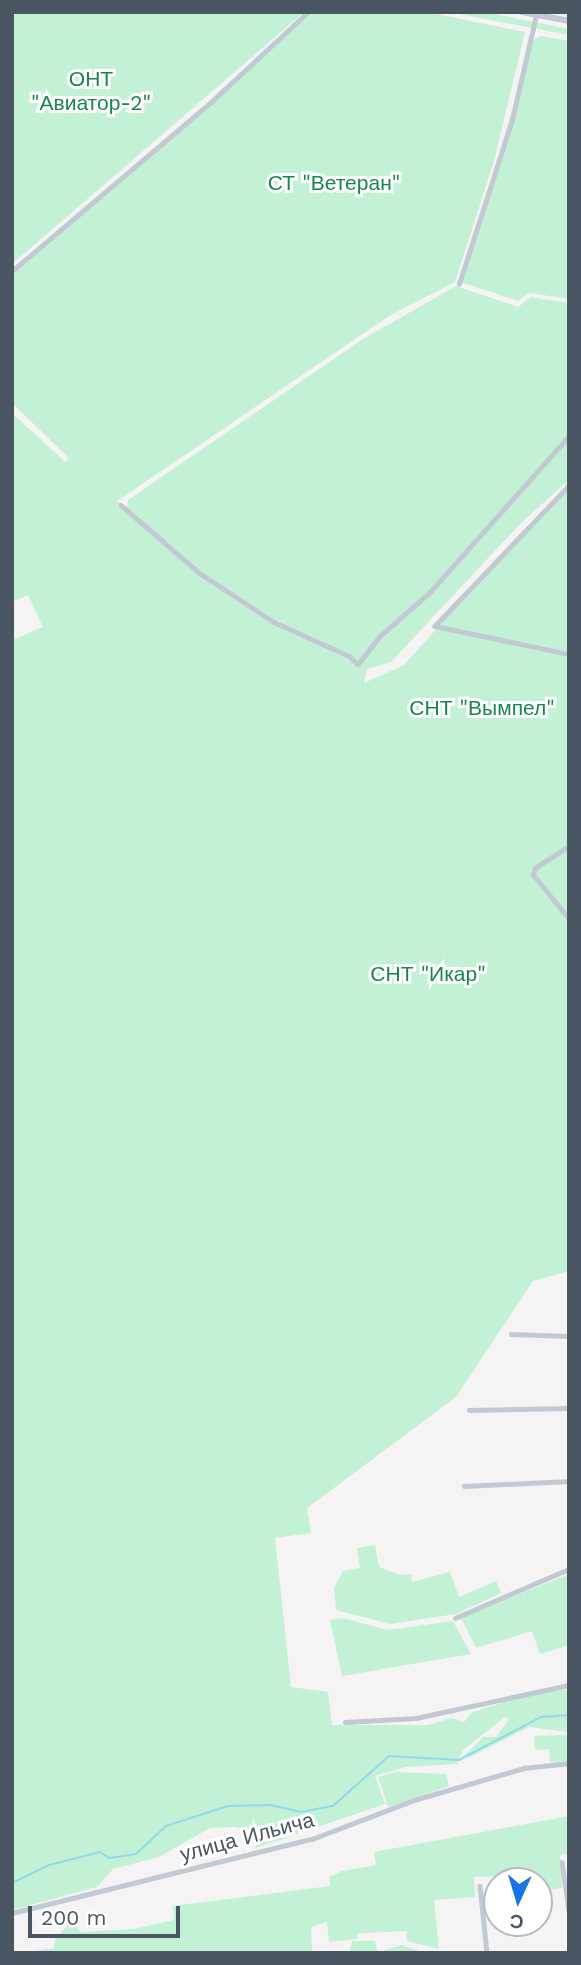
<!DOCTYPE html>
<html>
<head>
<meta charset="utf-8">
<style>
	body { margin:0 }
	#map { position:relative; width:581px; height:1965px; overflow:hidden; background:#f5f3f3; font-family:"Work Sans",sans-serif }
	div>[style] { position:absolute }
	.green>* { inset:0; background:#c3f1d5 }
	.stream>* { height:2px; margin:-1px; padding:0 1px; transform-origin:1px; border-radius:1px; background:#90daee }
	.minor>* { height:4.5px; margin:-2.25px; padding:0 2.25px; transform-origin:2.25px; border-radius:2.25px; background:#c1cad2 }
	.tertiary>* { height:6px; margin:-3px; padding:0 3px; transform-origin:3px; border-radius:3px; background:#c1cad2 }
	span { translate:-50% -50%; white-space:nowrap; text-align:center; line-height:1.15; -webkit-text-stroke:6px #fff; paint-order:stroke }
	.park-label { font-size:21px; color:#17864f }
	.street-label { font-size:21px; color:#4a5661 }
	.frame { position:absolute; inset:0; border:14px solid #4a5661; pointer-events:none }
	.north { position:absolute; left:483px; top:1867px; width:70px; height:70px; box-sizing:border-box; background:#fff; border:2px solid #b7bbc0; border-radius:50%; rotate:184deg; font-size:19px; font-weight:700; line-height:28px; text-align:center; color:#4a5661 }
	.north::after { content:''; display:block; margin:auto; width:24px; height:32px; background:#1a73e8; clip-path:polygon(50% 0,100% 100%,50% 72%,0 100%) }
	.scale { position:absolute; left:28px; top:1906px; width:152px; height:32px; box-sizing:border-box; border:4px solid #4a5661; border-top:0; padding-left:9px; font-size:21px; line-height:24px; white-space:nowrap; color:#4a5661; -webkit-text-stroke:5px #fff; paint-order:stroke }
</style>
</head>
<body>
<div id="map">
	<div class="green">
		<div style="clip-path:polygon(12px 12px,304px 12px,12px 264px)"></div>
		<div style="clip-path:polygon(312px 12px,427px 12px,525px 32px,494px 161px,455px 282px,389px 316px,117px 501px,127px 507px,128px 500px,363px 339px,456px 286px,518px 307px,531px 297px,569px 303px,569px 480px,522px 522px,391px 662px,367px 669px,364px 683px,404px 665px,530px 525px,569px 490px,569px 1271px,533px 1281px,456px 1397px,307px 1508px,311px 1533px,275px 1538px,291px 1687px,328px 1692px,332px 1725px,428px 1725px,451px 1718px,464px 1722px,471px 1713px,534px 1692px,569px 1690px,569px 1732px,529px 1727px,468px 1758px,464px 1756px,483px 1737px,496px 1737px,509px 1719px,505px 1717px,463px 1750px,457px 1764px,405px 1767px,375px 1776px,385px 1804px,256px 1848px,250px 1834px,236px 1827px,210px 1828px,159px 1857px,113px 1869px,97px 1887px,12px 1910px,12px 640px,43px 627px,28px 595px,12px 602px,12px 413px,65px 462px,69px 458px,12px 403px,12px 272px)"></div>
		<div style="clip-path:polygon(449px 12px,484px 12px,569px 29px,569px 35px)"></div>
		<div style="clip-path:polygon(540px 36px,569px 41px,569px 299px,529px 293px,518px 301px,461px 282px,533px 40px)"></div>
		<div style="clip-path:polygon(375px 1545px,379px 1567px,400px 1575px,411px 1574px,412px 1582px,450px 1572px,459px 1597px,496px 1581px,501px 1593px,456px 1614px,390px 1624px,336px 1610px,334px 1588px,343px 1571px,360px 1568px,357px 1548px)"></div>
		<div style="clip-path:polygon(569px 1574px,569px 1645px,540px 1654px,532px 1631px,476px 1648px,461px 1618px)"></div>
		<div style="clip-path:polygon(342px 1618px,388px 1630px,453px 1621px,471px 1654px,342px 1676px,330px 1620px)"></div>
		<div style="clip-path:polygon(569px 1735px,569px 1761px,550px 1762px,549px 1749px,535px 1750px,534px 1736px)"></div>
		<div style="clip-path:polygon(395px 1772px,446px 1774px,449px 1786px,388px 1807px,378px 1777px)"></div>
		<div style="clip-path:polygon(569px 1816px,569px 1853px,560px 1855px,562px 1888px,539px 1891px,539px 1881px,521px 1881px,519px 1875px,474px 1877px,475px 1897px,434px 1900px,439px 1949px,407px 1941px,406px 1931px,365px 1933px,357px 1934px,357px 1939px,329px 1942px,327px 1922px,311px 1927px,312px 1953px,21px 1953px,54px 1948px,55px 1938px,73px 1921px,81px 1932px,134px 1929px,174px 1920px,173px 1906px,330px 1886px,329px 1877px,342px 1871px,376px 1865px,374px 1852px)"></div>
		<div style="clip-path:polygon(352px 1941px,375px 1941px,378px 1953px,401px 1945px,425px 1953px,349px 1953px)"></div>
	</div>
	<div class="stream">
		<div style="left:12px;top:1883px;width:41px;rotate:-25.9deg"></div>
		<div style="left:49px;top:1865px;width:53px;rotate:-14.3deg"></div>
		<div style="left:100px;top:1852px;width:11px;rotate:34deg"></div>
		<div style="left:109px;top:1858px;width:27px;rotate:-8deg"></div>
		<div style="left:136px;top:1854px;width:41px;rotate:-43deg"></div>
		<div style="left:166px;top:1826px;width:65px;rotate:-17.9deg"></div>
		<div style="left:228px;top:1806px;width:43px;rotate:-1.3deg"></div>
		<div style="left:271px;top:1805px;width:31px;rotate:13deg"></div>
		<div style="left:301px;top:1812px;width:33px;rotate:-11deg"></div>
		<div style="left:333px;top:1806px;width:75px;rotate:-41.8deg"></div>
		<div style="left:389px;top:1756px;width:70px;rotate:3.3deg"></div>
		<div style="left:459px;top:1760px;width:93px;rotate:-27.7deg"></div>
		<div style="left:541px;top:1717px;width:28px;rotate:-4deg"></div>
	</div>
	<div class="minor">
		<div style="left:12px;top:271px;width:260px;rotate:-40.3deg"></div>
		<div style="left:210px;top:103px;width:134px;rotate:-42.9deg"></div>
		<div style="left:459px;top:284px;width:172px;rotate:-72.1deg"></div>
		<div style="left:512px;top:120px;width:108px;rotate:-77.1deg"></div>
		<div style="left:569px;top:486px;width:194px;rotate:133.7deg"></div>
		<div style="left:435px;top:626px;width:137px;rotate:11.8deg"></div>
		<div style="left:121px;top:505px;width:106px;rotate:40.8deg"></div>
		<div style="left:201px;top:574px;width:87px;rotate:33.3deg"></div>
		<div style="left:274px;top:622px;width:82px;rotate:24.4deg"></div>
		<div style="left:349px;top:656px;width:12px;rotate:42deg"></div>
		<div style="left:358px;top:664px;width:36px;rotate:-52deg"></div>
		<div style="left:380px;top:636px;width:67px;rotate:-41.3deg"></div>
		<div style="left:430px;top:592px;width:209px;rotate:-48.3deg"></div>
		<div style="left:567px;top:917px;width:54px;rotate:-129deg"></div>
		<div style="left:533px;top:875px;width:7px;rotate:-74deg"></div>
		<div style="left:535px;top:868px;width:40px;rotate:-32.9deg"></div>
		<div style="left:511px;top:1334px;width:58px;rotate:2deg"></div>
		<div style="left:469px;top:1410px;width:100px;rotate:-1.1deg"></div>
		<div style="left:464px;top:1486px;width:105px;rotate:-2.7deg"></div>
		<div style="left:455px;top:1618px;width:124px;rotate:-23.3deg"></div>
		<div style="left:345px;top:1722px;width:71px;rotate:-3.2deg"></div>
		<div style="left:416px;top:1718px;width:157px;rotate:-12.2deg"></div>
		<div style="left:562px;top:1862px;width:49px;rotate:81.9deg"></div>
		<div style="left:480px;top:1886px;width:67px;rotate:84deg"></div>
		<div style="left:12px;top:1913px;width:309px;rotate:-13.9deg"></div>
		<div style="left:312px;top:1839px;width:109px;rotate:-20.9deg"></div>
		<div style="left:414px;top:1800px;width:115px;rotate:-16.2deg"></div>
		<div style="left:524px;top:1768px;width:45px;rotate:-6.3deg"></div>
	</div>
	<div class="tertiary">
		<div style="left:522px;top:12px;width:48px;rotate:10.8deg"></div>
	</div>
	<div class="park-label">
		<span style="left:91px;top:91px">ОНТ<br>"Авиатор-2"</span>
		<span style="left:334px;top:183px">СТ "Ветеран"</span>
		<span style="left:482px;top:708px">СНТ "Вымпел"</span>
		<span style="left:428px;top:974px">СНТ "Икар"</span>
	</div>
	<div class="street-label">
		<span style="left:247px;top:1837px;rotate:-15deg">улица Ильича</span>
	</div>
	<div class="frame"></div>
	<div class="north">С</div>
	<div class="scale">200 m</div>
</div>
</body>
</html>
